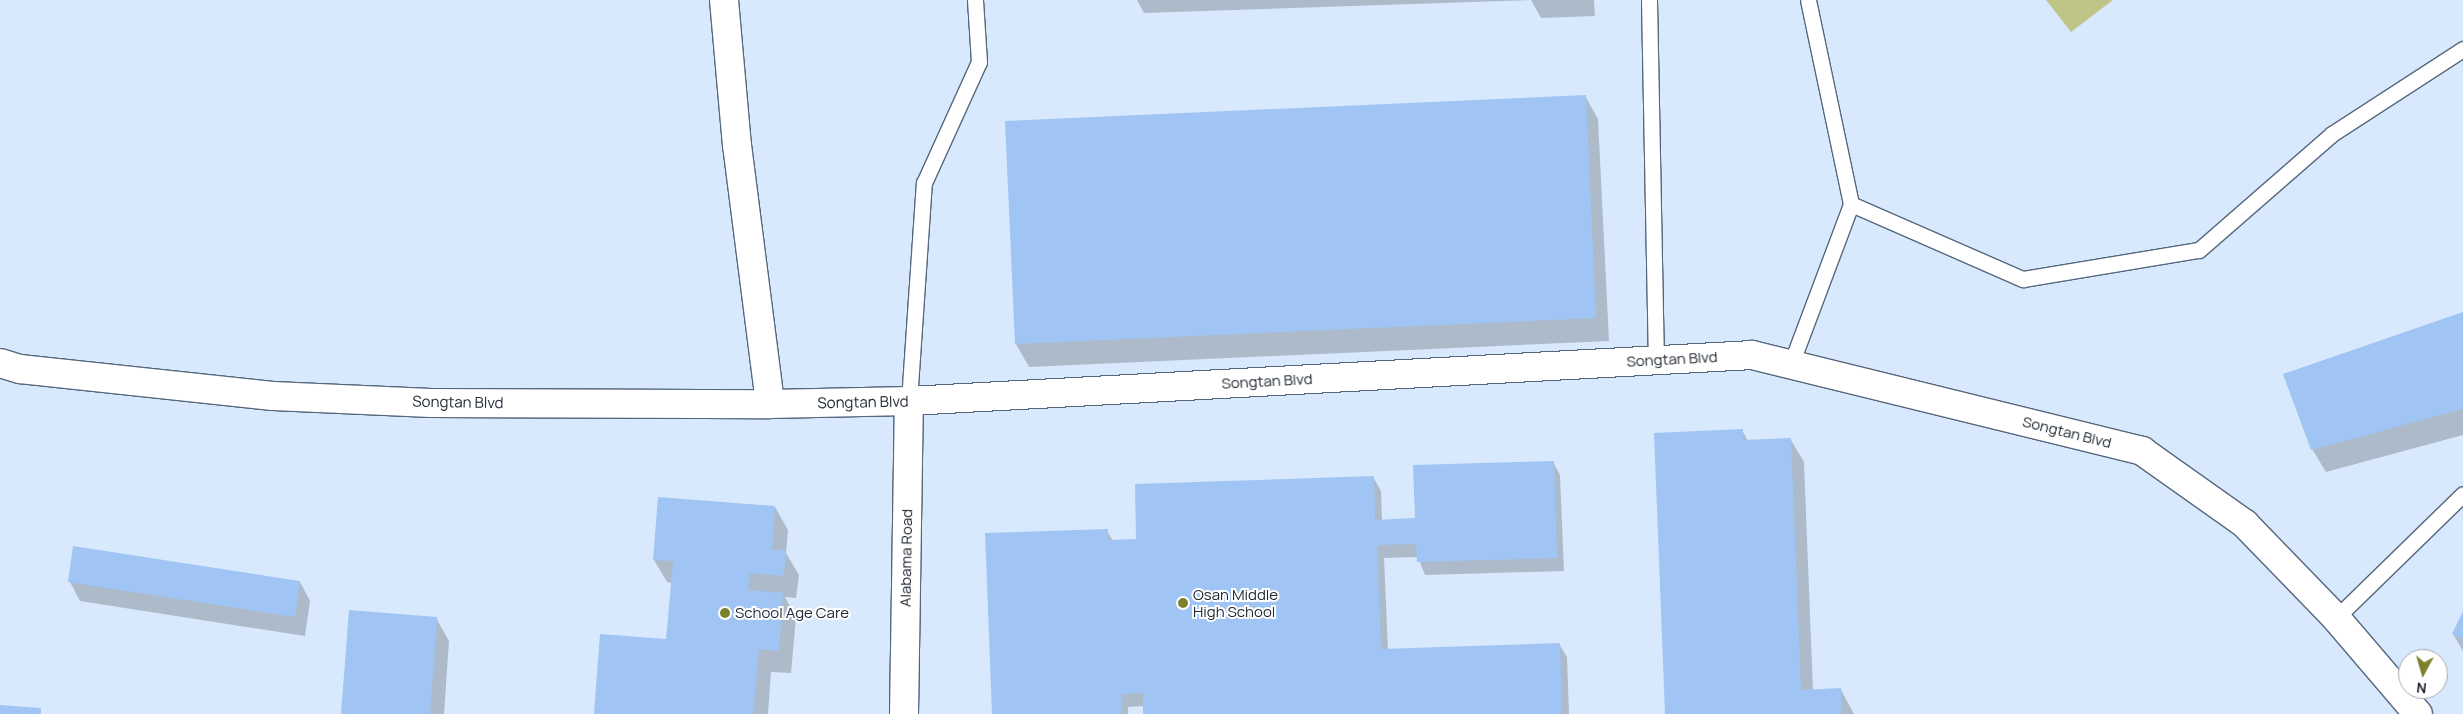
<!DOCTYPE html>
<html>
<head>
<meta charset="utf-8">
<style>
	body { margin:0 }
	#map { position:relative; width:2463px; height:714px; overflow:hidden; background:#d8e9fd; font-family:Manrope,sans-serif }
	div>[style] { position:absolute }
	.green>* { inset:0; background:#bfc587 }
	.shadow>* { inset:0; background:#0003 }
	.building>* { inset:0; background:#a0c5f4 }
	.roads { filter:drop-shadow(1px 0 #55677d) drop-shadow(-1px 0 #55677d) drop-shadow(0 1px #55677d) drop-shadow(0 -1px #55677d) }
	.lane>* { height:15px; margin:-7.5px; padding:0 7.5px; transform-origin:7.5px; border-radius:7.5px; background:#fff }
	.street>* { height:28px; margin:-14px; padding:0 14px; transform-origin:14px; border-radius:14px; background:#fff }
	.dots>* { width:14px; height:14px; translate:-50% -50%; box-sizing:border-box; border:2px solid #fff; border-radius:50% }
	span { translate:-50% -50%; white-space:nowrap; text-align:center; line-height:1.15; -webkit-text-stroke:4px #fff; paint-order:stroke }
	.street-label { font-size:15px; color:#202832 }
	.poi-label { font-size:15px; color:#202832 }
	.left { translate:0 -50%; text-align:left }
	.north { position:absolute; left:2398px; top:649px; width:50px; height:50px; box-sizing:border-box; background:#fff; border:1px solid #a6a9ad; border-radius:50%; rotate:186deg; font-size:14px; font-weight:700; line-height:20px; text-align:center; color:#202832 }
	.north::after { content:''; display:block; margin:auto; width:18px; height:22px; background:#7c812c; clip-path:polygon(50% 0,100% 100%,50% 72%,0 100%) }
</style>
</head>
<body>
<div id="map">
	<div class="green">
		<div style="clip-path:polygon(2046px 0,2113px 0,2071px 32px)"></div>
	</div>
	<div class="shadow">
		<div style="clip-path:polygon(1137px 0,1594px 0,1595px 16px,1541px 18px,1531px 0,1144px 13px)"></div>
		<div style="clip-path:polygon(1585px 96px,1598px 119px,1609px 341px,1029px 367px,1016px 344px,1006px 122px)"></div>
		<div style="clip-path:polygon(2463px 313px,2463px 435px,2326px 472px,2312px 449px)"></div>
		<div style="clip-path:polygon(1742px 430px,1748px 441px,1791px 440px,1804px 462px,1813px 691px,1841px 690px,1854px 714px,1666px 714px)"></div>
		<div style="clip-path:polygon(1553px 462px,1560px 475px,1564px 571px,1425px 575px,1418px 557px,1384px 558px,1388px 650px,1559px 644px,1567px 657px,1569px 714px,1145px 714px,1144px 706px,1128px 707px,1128px 714px,993px 714px,1107px 531px,1113px 541px,1138px 540px,1373px 477px,1381px 491px,1382px 521px,1416px 520px)"></div>
		<div style="clip-path:polygon(775px 507px,788px 530px,786px 553px,799px 575px,796px 598px,785px 597px,796px 617px,791px 673px,771px 672px,768px 714px,595px 714px,667px 640px,672px 583px,667px 582px,654px 560px)"></div>
		<div style="clip-path:polygon(74px 548px,300px 582px,310px 601px,305px 636px,80px 601px,70px 582px)"></div>
		<div style="clip-path:polygon(2463px 614px,2463px 651px,2453px 634px)"></div>
		<div style="clip-path:polygon(436px 618px,449px 641px,444px 714px,342px 714px)"></div>
	</div>
	<div class="building">
		<div style="clip-path:polygon(1586px 95px,1596px 318px,1015px 344px,1005px 121px)"></div>
		<div style="clip-path:polygon(2463px 312px,2463px 409px,2311px 450px,2283px 374px)"></div>
		<div style="clip-path:polygon(1743px 429px,1743px 440px,1791px 438px,1801px 690px,1841px 688px,1842px 714px,1665px 714px,1654px 433px)"></div>
		<div style="clip-path:polygon(1554px 461px,1557px 558px,1417px 562px,1416px 544px,1377px 545px,1381px 649px,1560px 643px,1562px 714px,1143px 714px,1143px 693px,1121px 694px,1122px 714px,992px 714px,985px 533px,1108px 529px,1108px 540px,1136px 539px,1135px 484px,1374px 476px,1375px 520px,1415px 518px,1413px 465px)"></div>
		<div style="clip-path:polygon(658px 497px,775px 506px,772px 550px,786px 550px,784px 576px,750px 573px,748px 590px,783px 593px,779px 651px,759px 649px,753px 714px,594px 714px,600px 634px,666px 639px,673px 561px,653px 560px)"></div>
		<div style="clip-path:polygon(73px 546px,300px 581px,295px 617px,68px 582px)"></div>
		<div style="clip-path:polygon(349px 610px,437px 617px,430px 714px,341px 714px)"></div>
		<div style="clip-path:polygon(2463px 611px,2463px 639px,2452px 634px)"></div>
		<div style="clip-path:polygon(0 705px,41px 708px,41px 714px,0 714px)"></div>
	</div>
	<div class="roads">
		<div class="lane">
			<div style="left:1649px;top:0;width:359px;rotate:88.9deg"></div>
			<div style="left:1851px;top:204px;width:188px;rotate:23.6deg"></div>
			<div style="left:2023px;top:279px;width:178px;rotate:-9.4deg"></div>
			<div style="left:2199px;top:250px;width:176px;rotate:-41.1deg"></div>
			<div style="left:2332px;top:134px;width:156px;rotate:-33deg"></div>
			<div style="left:1791px;top:364px;width:171px;rotate:-69.4deg"></div>
			<div style="left:1851px;top:204px;width:208px;rotate:-101.9deg"></div>
			<div style="left:909px;top:401px;width:219px;rotate:-86.1deg"></div>
			<div style="left:924px;top:183px;width:133px;rotate:-65.6deg"></div>
			<div style="left:979px;top:62px;width:62px;rotate:-93.7deg"></div>
			<div style="left:2336px;top:618px;width:177px;rotate:-44.3deg"></div>
		</div>
		<div class="street">
			<div style="left:724px;top:0;width:146px;rotate:84.9deg"></div>
			<div style="left:737px;top:145px;width:261px;rotate:82.7deg"></div>
			<div style="left:0;top:363px;width:21px;rotate:17deg"></div>
			<div style="left:20px;top:369px;width:254px;rotate:6.1deg"></div>
			<div style="left:273px;top:396px;width:158px;rotate:2.5deg"></div>
			<div style="left:431px;top:403px;width:339px;rotate:0.2deg"></div>
			<div style="left:770px;top:404px;width:139px;rotate:-1.2deg"></div>
			<div style="left:909px;top:401px;width:844px;rotate:-3.12deg"></div>
			<div style="left:1752px;top:355px;width:402px;rotate:13.8deg"></div>
			<div style="left:2142px;top:451px;width:126px;rotate:35.3deg"></div>
			<div style="left:2245px;top:524px;width:131px;rotate:45.9deg"></div>
			<div style="left:2336px;top:618px;width:126px;rotate:49.5deg"></div>
			<div style="left:904px;top:714px;width:313px;rotate:-89.1deg"></div>
		</div>
	</div>
	<div class="dots">
		<div style="left:1183px;top:603px;background:#7c812c"></div>
		<div style="left:725px;top:613px;background:#7c812c"></div>
	</div>
	<div class="street-label">
		<span style="left:1672px;top:359px;rotate:-3deg">Songtan Blvd</span>
		<span style="left:1267px;top:381px;rotate:-3deg">Songtan Blvd</span>
		<span style="left:458px;top:402px;rotate:1deg">Songtan Blvd</span>
		<span style="left:863px;top:402px;rotate:-1deg">Songtan Blvd</span>
		<span style="left:2067px;top:432px;rotate:14deg">Songtan Blvd</span>
		<span style="left:906px;top:558px;rotate:-89deg">Alabama Road</span>
	</div>
	<div class="poi-label">
		<span class="left" style="left:1193px;top:603px">Osan Middle<br>High School</span>
		<span class="left" style="left:735px;top:613px">School Age Care</span>
	</div>
	<div class="north">N</div>
</div>
</body>
</html>
